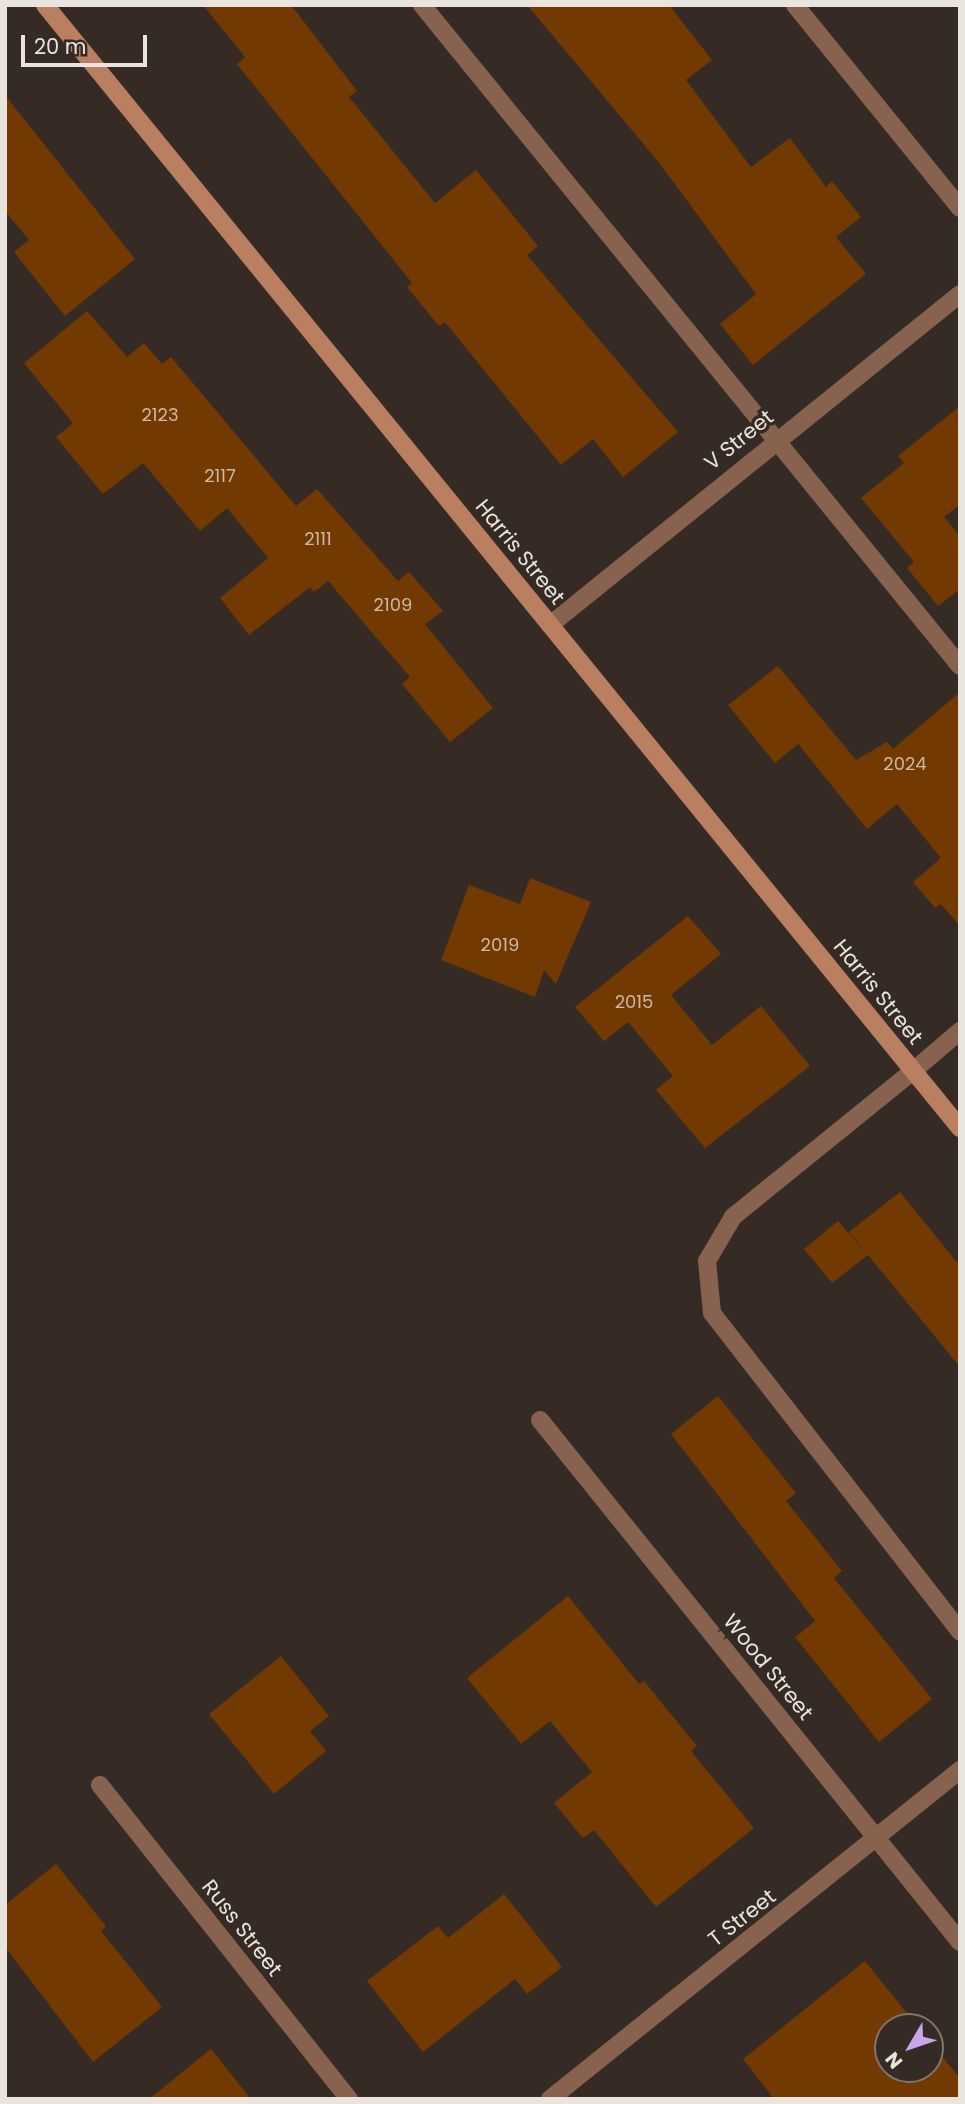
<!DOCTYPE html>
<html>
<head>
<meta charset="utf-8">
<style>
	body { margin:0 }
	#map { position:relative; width:965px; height:2104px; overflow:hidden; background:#352b24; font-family:Poppins,sans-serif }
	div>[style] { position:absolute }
	.building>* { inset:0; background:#723900 }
	.service>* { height:18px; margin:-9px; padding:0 9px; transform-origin:9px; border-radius:9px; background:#87624f }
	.minor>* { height:18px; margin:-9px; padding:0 9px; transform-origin:9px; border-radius:9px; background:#87624f }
	.secondary>* { height:18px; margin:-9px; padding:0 9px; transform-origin:9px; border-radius:9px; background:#ba7f60 }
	span { translate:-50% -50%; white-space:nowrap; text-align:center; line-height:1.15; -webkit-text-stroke:7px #352b24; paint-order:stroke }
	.number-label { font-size:18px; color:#ccb9a7 }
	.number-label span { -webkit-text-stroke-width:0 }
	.street-label { font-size:21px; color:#eae4df }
	.frame { position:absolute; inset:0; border:7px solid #eae4df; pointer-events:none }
	.north { position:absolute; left:874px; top:2013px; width:70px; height:70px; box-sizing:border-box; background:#352b24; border:2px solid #7d756f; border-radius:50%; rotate:231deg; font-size:19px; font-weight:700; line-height:28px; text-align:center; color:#eae4df }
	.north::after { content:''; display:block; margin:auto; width:24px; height:32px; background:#c9a5ee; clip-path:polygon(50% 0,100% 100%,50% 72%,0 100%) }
	.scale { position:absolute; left:21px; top:35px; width:126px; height:32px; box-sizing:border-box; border:4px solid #eae4df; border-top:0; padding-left:9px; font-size:21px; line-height:24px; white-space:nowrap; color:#eae4df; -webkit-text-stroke:5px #352b24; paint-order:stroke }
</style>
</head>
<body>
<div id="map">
	<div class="building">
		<div style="clip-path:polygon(203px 5px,291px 5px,357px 91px,349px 97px,435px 203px,476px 170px,538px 246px,527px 255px,678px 432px,623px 477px,593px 439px,561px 465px,445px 322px,439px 326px,407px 287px,412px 283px,237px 64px,245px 57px)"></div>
		<div style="clip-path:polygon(527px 5px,669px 5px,712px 60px,686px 80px,751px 167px,790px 138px,826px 187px,832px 181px,861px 217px,836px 237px,866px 274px,753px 365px,720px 324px,756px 294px,657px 160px)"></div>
		<div style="clip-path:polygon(5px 95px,135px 259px,65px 316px,14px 252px,29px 240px,5px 211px)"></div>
		<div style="clip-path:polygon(87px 311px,127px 357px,144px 343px,162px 364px,171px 357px,296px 506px,317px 489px,398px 581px,409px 572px,443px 611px,425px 624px,493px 708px,450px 742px,402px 684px,410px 677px,328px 581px,314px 592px,310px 587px,249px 635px,220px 598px,268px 558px,227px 508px,200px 531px,143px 463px,103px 494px,56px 437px,73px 423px,24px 363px)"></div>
		<div style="clip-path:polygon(960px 406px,960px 505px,944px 517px,960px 536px,960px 589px,938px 606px,907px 568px,914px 562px,861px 498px,904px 463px,898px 456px)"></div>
		<div style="clip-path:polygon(778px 666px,856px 760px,887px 742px,893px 749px,960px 692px,960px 926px,941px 904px,935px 908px,913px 882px,941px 858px,897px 804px,867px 829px,798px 744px,775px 763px,728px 705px)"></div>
		<div style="clip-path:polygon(530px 878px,591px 902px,556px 984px,544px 970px,535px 997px,441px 960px,469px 885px,520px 904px)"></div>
		<div style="clip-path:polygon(688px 916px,721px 954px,671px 995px,712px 1045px,761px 1006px,810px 1066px,705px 1148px,656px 1090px,673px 1076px,628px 1022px,604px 1041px,575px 1007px)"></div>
		<div style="clip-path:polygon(900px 1192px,960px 1266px,960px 1367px,849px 1232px)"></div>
		<div style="clip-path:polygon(838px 1221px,868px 1255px,832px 1283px,804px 1249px)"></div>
		<div style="clip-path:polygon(718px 1396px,796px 1493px,786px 1501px,842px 1571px,834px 1578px,932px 1699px,879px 1742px,795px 1637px,815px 1621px,671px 1434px)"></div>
		<div style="clip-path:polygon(568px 1596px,639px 1684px,644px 1681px,697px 1746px,691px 1751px,754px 1828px,656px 1907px,594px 1830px,583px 1838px,554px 1803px,592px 1772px,550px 1721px,521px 1744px,467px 1678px)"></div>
		<div style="clip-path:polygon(281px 1656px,329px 1716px,310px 1731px,326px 1751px,274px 1794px,209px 1714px)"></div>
		<div style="clip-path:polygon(56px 1864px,106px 1926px,101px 1931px,162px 2007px,93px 2062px,5px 1947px,5px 1905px)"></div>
		<div style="clip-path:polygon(504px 1894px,562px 1967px,527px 1994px,515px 1979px,423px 2052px,367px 1981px,438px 1926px,448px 1938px)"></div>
		<div style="clip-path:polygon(865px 1961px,918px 2027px,888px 2027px,888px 2069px,930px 2069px,930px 2042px,960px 2078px,960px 2099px,774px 2099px,743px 2059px)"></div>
		<div style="clip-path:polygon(211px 2049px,251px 2099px,149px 2099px)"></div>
	</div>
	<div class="service">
		<div style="left:422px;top:5px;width:852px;rotate:50.86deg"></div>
		<div style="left:913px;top:1071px;width:232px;rotate:141deg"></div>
		<div style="left:733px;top:1217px;width:51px;rotate:120.6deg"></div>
		<div style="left:707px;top:1261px;width:52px;rotate:84.5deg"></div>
		<div style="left:712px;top:1313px;width:404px;rotate:52.1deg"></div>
	</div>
	<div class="minor">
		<div style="left:795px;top:5px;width:262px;rotate:50.9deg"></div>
		<div style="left:550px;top:625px;width:527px;rotate:-38.91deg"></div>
		<div style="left:913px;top:1071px;width:62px;rotate:-40.4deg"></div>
		<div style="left:540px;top:1420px;width:670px;rotate:51.18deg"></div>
		<div style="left:100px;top:1785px;width:401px;rotate:51.6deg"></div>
		<div style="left:550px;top:2099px;width:526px;rotate:-38.74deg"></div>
	</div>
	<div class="secondary">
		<div style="left:45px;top:5px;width:1449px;rotate:50.83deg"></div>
	</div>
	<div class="number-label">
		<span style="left:160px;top:415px">2123</span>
		<span style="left:220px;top:476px">2117</span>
		<span style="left:318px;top:539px">2111</span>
		<span style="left:393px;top:605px">2109</span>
		<span style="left:905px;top:764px">2024</span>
		<span style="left:500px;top:945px">2019</span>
		<span style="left:634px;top:1002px">2015</span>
	</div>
	<div class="street-label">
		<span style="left:739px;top:440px;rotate:-39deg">V Street</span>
		<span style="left:520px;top:552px;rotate:51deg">Harris Street</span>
		<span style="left:878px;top:992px;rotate:51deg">Harris Street</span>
		<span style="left:768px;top:1667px;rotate:51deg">Wood Street</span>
		<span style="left:742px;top:1918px;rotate:-38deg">T Street</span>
		<span style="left:242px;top:1928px;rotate:52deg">Russ Street</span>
	</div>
	<div class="frame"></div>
	<div class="north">N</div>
	<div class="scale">20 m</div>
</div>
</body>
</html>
